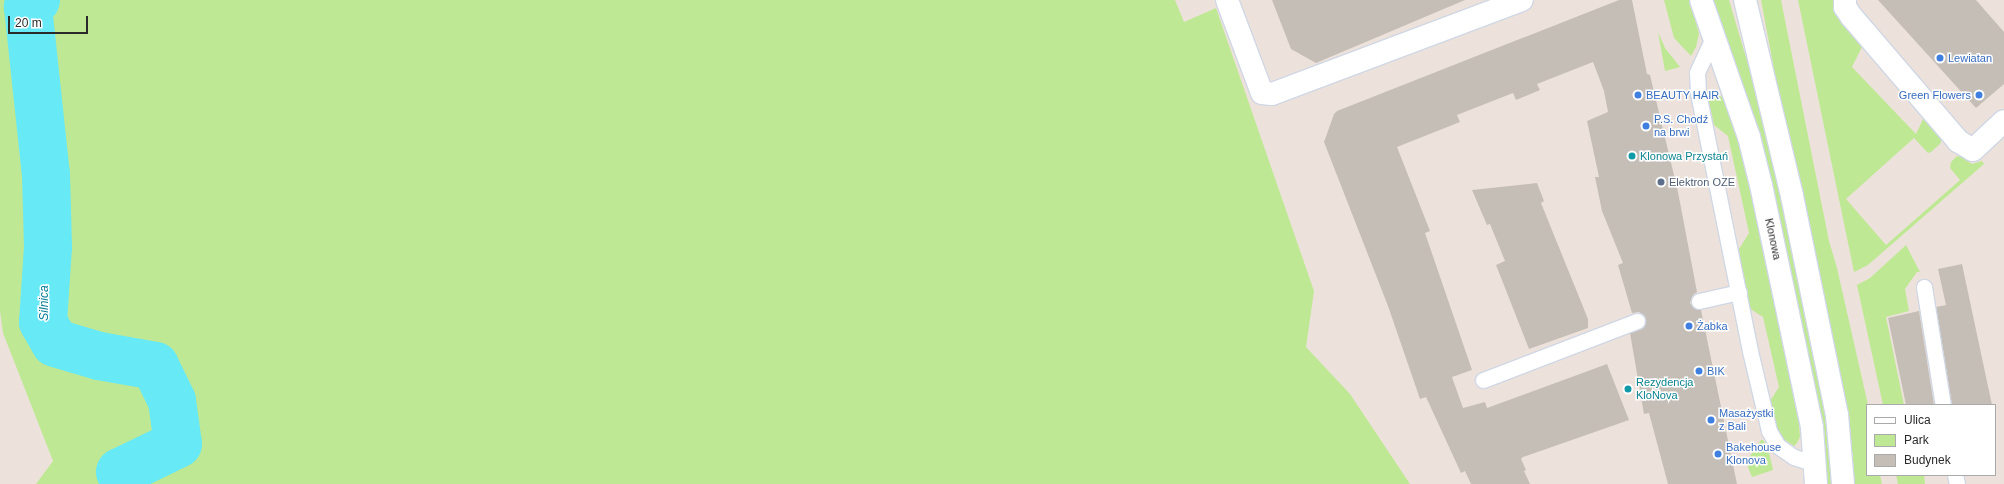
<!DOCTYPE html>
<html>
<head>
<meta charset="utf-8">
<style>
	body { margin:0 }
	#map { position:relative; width:2004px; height:484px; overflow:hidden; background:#ede2db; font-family:Helvetica,sans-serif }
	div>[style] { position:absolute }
	.green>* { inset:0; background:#bfe894 }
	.river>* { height:48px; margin:-24px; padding:0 24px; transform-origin:24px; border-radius:24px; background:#67e9f6 }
	.building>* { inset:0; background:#c4beb7 }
	.roads { filter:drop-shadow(1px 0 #d0d7e4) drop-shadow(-1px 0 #d0d7e4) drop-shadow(0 1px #d0d7e4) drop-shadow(0 -1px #d0d7e4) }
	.service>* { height:15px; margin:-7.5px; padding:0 7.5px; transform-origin:7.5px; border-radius:7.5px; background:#fff }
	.minor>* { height:22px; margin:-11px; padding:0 11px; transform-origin:11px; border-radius:11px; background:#fff }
	.tertiary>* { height:22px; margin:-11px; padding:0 11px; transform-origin:11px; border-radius:11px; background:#fff }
	.dots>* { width:11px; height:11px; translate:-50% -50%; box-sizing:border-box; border:2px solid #fff; border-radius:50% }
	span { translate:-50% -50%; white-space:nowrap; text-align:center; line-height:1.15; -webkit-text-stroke:3px #fff; paint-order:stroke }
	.shop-label { font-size:11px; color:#366cbe }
	.left { translate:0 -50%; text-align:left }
	.right { translate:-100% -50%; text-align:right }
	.culture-label { font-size:11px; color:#0d838f }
	.service-label { font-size:11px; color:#4e5e75 }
	.street-label { font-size:11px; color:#2a2a2a }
	.water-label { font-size:12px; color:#057c95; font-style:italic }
	.legend { position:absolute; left:1866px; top:404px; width:130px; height:72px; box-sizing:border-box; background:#fff; border:1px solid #aaa; margin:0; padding:5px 7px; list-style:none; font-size:12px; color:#2a2a2a }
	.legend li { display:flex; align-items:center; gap:8px; height:20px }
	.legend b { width:20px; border:1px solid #aaa }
	.scale { position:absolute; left:8px; top:16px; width:80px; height:18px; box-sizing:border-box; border:2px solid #2a2a2a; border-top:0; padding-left:5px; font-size:12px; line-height:14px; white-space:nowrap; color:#2a2a2a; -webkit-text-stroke:3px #fff; paint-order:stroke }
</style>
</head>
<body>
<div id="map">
	<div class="green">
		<div style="clip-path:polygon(0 0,1175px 0,1184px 22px,1216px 8px,1314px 291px,1306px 347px,1350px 394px,1410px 484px,36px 484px,53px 461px,3px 333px,0 311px)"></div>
		<div style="clip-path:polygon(1664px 0,1690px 0,1699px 34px,1696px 47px,1691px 56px,1674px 38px)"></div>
		<div style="clip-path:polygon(1710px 0,1729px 0,1764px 118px,1827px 410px,1834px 484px,1824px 484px)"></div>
		<div style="clip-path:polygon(1761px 0,1781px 0,1829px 241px,1837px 268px,1866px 396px,1868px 405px,1867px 475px,1880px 475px,1882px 484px,1852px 484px)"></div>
		<div style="clip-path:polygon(1798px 0,1837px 0,1839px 18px,1862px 47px,1852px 67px,1916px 134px,1925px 115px,1942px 139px,1940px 144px,1931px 152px,1928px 153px,1914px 138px,1846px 199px,1886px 245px,1960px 180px,1950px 168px,1951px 162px,1957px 156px,1962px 157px,1972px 164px,1982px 161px,1984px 164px,1868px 265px,1854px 272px)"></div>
		<div style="clip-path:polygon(1658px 32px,1665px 48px,1680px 67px,1665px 71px)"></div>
		<div style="clip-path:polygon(1707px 92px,1725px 98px,1750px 182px,1799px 424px,1800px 437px,1797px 443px,1794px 446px,1781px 437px,1775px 427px,1770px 401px,1779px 387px,1763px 317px,1749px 308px,1742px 270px,1739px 249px,1749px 233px,1728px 136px,1714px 125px)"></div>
		<div style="clip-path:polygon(1906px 245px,1920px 272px,1917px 272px,1905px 289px,1909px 311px,1886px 317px,1904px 405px,1883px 405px,1857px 285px,1870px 278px)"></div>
		<div style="clip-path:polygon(1761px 440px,1763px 440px,1768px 448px,1773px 470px,1752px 477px,1746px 462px)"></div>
		<div style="clip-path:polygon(1896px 475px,1924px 475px,1925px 484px,1898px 484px)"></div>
	</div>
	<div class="river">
		<div style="left:36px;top:0;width:11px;rotate:139deg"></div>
		<div style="left:28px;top:7px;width:169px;rotate:83.9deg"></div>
		<div style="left:46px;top:175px;width:72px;rotate:88.4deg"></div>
		<div style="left:48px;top:247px;width:75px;rotate:93.8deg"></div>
		<div style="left:43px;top:322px;width:24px;rotate:60deg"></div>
		<div style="left:55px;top:343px;width:46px;rotate:16.5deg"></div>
		<div style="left:99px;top:356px;width:57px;rotate:10.1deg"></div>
		<div style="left:155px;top:366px;width:39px;rotate:64deg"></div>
		<div style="left:172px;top:401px;width:43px;rotate:82.1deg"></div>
		<div style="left:178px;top:444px;width:64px;rotate:154.2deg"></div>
		<div style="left:120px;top:472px;width:14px;rotate:60deg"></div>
	</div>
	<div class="building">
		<div style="clip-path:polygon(1272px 0,1465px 0,1316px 63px,1291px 49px)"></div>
		<div style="clip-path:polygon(1619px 0,1632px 0,1647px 74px,1650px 75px,1678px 192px,1697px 292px,1693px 295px,1690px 303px,1693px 307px,1701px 310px,1737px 484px,1668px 484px,1649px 413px,1644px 414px,1630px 333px,1644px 327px,1646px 318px,1639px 312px,1632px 313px,1618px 265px,1623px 263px,1602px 211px,1595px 177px,1599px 177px,1587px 121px,1608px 112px,1604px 91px,1593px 62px,1537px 84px,1540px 90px,1516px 100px,1513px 93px,1457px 115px,1460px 122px,1397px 147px,1430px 231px,1425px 233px,1472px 370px,1452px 377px,1463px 408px,1485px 402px,1487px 408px,1607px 364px,1629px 420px,1523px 457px,1521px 459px,1526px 470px,1524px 471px,1530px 484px,1471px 484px,1465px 471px,1461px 473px,1426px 397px,1420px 399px,1388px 306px,1324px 142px,1334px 114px,1337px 111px)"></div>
		<div style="clip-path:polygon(1878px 0,1976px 0,2004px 32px,2004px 84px,1976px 108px)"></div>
		<div style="clip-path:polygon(1537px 183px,1544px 201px,1541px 203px,1588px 319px,1588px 328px,1529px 349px,1496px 265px,1505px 261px,1490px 224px,1487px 225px,1472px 190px)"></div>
		<div style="clip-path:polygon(1962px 264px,1992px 405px,1952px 405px,1936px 307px,1946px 305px,1938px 269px)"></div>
		<div style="clip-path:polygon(1919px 311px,1934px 405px,1906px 405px,1888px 318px)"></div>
	</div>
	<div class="roads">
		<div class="service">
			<div style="left:1713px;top:38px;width:38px;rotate:115deg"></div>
			<div style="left:1697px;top:73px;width:20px;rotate:87deg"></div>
			<div style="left:1698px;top:93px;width:263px;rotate:78.6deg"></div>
			<div style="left:1750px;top:351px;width:82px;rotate:76.6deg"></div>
			<div style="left:1769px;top:431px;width:17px;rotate:59deg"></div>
			<div style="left:1778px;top:446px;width:19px;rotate:35deg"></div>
			<div style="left:1794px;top:457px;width:22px;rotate:18deg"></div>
			<div style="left:1924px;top:287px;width:120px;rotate:80.9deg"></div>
			<div style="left:1699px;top:301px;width:41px;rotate:-12.7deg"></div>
			<div style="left:1483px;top:380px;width:165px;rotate:-21deg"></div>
			<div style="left:1955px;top:475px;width:9px;rotate:77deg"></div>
		</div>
		<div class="minor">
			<div style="left:1227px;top:0;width:99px;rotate:69.4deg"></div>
			<div style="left:1262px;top:93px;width:10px;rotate:6deg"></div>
			<div style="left:1272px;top:94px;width:267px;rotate:-20.6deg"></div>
			<div style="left:1845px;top:0;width:7px;rotate:90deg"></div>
			<div style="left:1845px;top:7px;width:11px;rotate:56deg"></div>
			<div style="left:1851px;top:16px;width:165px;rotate:49.4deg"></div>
			<div style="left:1958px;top:141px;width:17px;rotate:31deg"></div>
			<div style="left:1973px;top:150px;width:42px;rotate:-43.1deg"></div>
		</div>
		<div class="tertiary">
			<div style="left:1701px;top:0;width:145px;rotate:70.7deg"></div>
			<div style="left:1749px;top:137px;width:49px;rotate:76deg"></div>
			<div style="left:1761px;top:185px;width:248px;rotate:78.1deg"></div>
			<div style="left:1812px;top:428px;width:56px;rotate:85.9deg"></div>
			<div style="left:1745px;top:0;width:202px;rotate:76.5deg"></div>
			<div style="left:1792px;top:196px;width:224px;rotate:78.4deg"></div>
			<div style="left:1837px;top:415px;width:69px;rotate:85deg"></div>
		</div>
	</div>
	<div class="dots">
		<div style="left:1940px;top:58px;background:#3f7fe0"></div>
		<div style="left:1638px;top:95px;background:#3f7fe0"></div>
		<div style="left:1979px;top:95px;background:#3f7fe0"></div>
		<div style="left:1646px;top:126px;background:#3f7fe0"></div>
		<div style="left:1632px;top:156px;background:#0f9aa8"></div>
		<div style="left:1661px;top:182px;background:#5c6f8a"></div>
		<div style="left:1689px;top:326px;background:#3f7fe0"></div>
		<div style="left:1699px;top:371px;background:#3f7fe0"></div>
		<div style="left:1628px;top:389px;background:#0f9aa8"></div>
		<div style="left:1711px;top:420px;background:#3f7fe0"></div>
		<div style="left:1718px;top:454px;background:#3f7fe0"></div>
	</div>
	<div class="shop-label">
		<span class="left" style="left:1948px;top:58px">Lewiatan</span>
		<span class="left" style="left:1646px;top:95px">BEAUTY HAIR</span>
		<span class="right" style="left:1971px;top:95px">Green Flowers</span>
		<span class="left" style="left:1654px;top:126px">P.S. Chodź<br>na brwi</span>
		<span class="left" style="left:1697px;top:326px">Żabka</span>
		<span class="left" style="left:1707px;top:371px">BIK</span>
		<span class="left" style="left:1719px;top:420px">Masażystki<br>z Bali</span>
		<span class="left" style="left:1726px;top:454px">Bakehouse<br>Klonova</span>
	</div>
	<div class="culture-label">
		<span class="left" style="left:1640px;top:156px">Klonowa Przystań</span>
		<span class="left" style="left:1636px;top:389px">Rezydencja<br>KloNova</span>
	</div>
	<div class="service-label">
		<span class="left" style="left:1669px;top:182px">Elektron OZE</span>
	</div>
	<div class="street-label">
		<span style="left:1773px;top:239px;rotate:78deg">Klonowa</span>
	</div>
	<div class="water-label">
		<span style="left:45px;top:303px;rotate:-90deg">Silnica</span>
	</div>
	<ul class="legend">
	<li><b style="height:5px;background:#fff"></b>Ulica</li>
	<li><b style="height:11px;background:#bfe894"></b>Park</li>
	<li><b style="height:11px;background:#c4beb7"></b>Budynek</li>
	</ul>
	<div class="scale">20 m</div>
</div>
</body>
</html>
